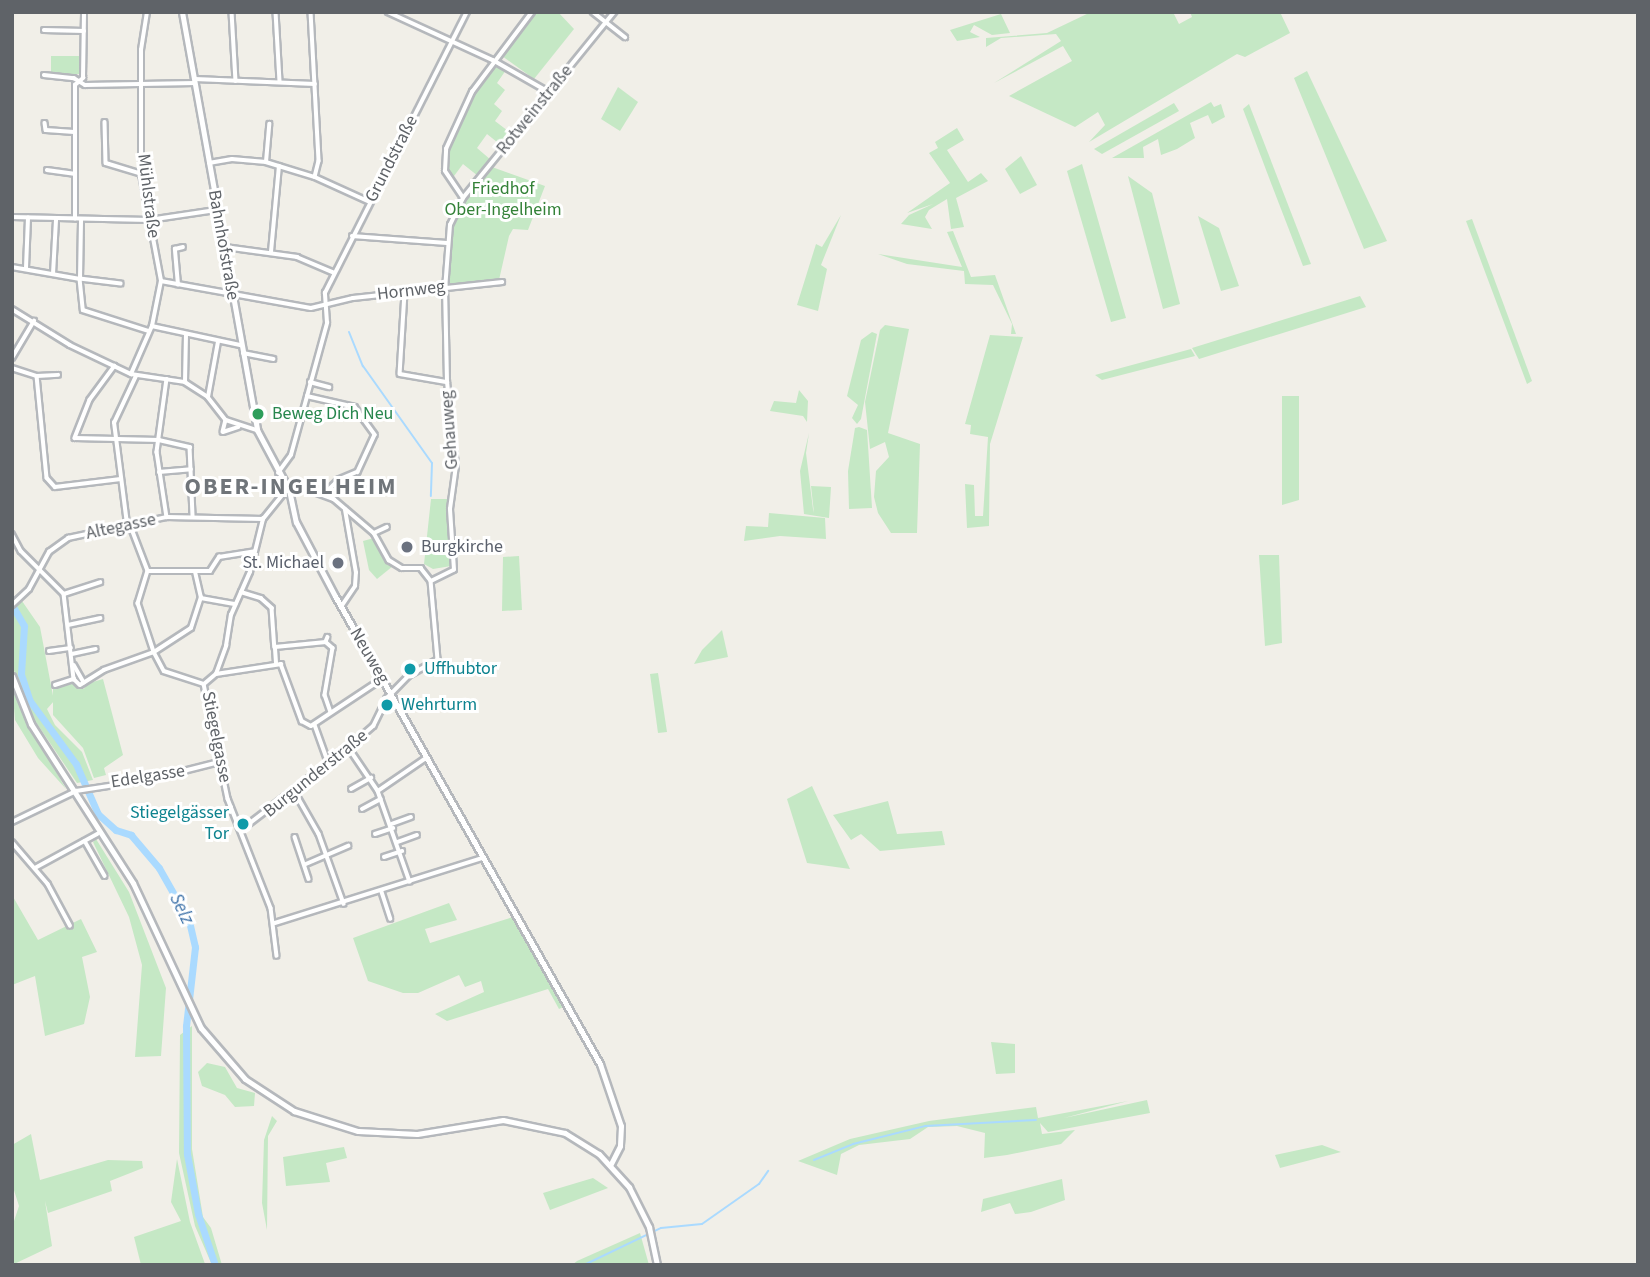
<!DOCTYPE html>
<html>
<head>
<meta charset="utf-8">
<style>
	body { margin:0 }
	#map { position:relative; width:1650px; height:1277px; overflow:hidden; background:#f1efe8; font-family:"Source Sans 3",sans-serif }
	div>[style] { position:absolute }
	.green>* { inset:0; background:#c5e8c5 }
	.stream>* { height:2px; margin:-1px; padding:0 1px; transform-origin:1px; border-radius:1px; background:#aadaff }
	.river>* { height:7px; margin:-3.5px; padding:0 3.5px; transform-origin:3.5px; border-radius:3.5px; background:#aadaff }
	.roads { filter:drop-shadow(2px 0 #b5b8bc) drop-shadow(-2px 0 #b5b8bc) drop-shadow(0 2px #b5b8bc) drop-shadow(0 -2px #b5b8bc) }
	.street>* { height:3.5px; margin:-1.75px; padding:0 1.75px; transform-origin:1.75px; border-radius:1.75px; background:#fff }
	.secondary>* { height:5px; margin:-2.5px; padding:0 2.5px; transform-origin:2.5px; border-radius:2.5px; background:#fff }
	.dots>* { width:19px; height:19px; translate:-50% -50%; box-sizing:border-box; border:4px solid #fff; border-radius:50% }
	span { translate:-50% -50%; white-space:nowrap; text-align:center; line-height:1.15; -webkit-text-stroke:6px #fff; paint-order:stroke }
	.street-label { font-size:18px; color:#5f6368 }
	.park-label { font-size:18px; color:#348238 }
	.leisure-label { font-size:18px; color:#27864d }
	.left { translate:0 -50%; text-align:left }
	.worship-label { font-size:18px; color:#5b616d }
	.right { translate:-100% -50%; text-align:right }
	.culture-label { font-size:18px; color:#0d838f }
	.water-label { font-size:19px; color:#4174aa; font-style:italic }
	.district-label { font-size:24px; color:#70757a; font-weight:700; letter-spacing:2px }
	.frame { position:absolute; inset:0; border:14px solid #5f6368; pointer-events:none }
</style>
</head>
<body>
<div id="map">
	<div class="green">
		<div style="clip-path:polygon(536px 12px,558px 12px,574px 29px,534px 79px,502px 56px)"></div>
		<div style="clip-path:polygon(1091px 12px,1173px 12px,1179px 24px,1192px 17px,1190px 12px,1280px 12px,1290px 33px,1245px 57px,1237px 54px,1089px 142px,1105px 125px,1098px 112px,1075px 127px,1009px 96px,1072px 61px,1063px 46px,994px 83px,1061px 41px,1056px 34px,1001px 38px,986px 47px,986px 38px,1047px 33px)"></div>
		<div style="clip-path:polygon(1001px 14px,1010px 33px,992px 35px,974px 25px,970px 32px,980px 37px,957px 41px,950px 30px)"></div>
		<div style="clip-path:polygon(51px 56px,81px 56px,81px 74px,51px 74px)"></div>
		<div style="clip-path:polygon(497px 65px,506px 70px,497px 83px,505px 90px,494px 104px,502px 111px,495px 121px,512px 134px,502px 146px,487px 134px,477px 148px,491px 160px,478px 176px,463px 164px,451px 180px,447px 159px,455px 131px,478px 87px)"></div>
		<div style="clip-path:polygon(1307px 71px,1387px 241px,1364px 249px,1294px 78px)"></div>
		<div style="clip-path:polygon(618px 87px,638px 102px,620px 131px,601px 119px)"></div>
		<div style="clip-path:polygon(1211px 102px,1214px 107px,1221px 104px,1225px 117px,1212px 124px,1208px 115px,1190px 123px,1195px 138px,1177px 149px,1161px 155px,1158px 139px,1143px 147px,1144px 158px,1112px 158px)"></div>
		<div style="clip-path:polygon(1174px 103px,1179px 111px,1102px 154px,1094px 149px)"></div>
		<div style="clip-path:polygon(1249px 104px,1311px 264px,1303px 266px,1271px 183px,1243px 109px)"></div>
		<div style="clip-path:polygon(957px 128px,964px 140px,947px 150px,968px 182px,981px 173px,988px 181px,956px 198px,964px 227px,951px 229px,947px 199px,929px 210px,925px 217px,932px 229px,901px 224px,909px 215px,933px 204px,907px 213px,950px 183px,929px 153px,938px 148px,935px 142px)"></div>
		<div style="clip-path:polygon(1021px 156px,1037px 185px,1020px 194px,1005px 169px)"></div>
		<div style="clip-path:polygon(1082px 164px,1126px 318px,1111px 322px,1067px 171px)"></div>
		<div style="clip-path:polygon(492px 167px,545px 186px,528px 230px,513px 229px,509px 236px,499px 280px,447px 284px,453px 226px,467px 198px)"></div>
		<div style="clip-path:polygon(1128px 176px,1152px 193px,1180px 304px,1163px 309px)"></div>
		<div style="clip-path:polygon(841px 215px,821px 265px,827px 269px,818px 311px,797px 305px,816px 244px,822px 247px)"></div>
		<div style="clip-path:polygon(1198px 216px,1219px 228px,1239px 286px,1221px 291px)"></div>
		<div style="clip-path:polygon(1472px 219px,1532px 381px,1527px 384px,1466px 221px)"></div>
		<div style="clip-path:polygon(953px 231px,971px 277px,995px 275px,1016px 334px,1011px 334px,1012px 324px,993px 285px,965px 284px,964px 271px,907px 264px,878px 254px,962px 267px,947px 232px)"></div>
		<div style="clip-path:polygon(1360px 296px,1366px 307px,1199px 359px,1192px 348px)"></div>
		<div style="clip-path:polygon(885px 325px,909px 329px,888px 433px,920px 444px,917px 533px,891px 533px,878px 513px,874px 497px,876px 471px,889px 457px,885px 442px,870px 449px,865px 402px,880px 330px)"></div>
		<div style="clip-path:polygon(872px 332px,877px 334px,861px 419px,857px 424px,852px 418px,858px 405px,847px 396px,861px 340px)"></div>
		<div style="clip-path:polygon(990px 335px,1023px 337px,990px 444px,989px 526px,967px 528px,965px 484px,974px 485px,975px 516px,983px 516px,988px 437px,970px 434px,971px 425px,965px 424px)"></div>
		<div style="clip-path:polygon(1191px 349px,1195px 356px,1102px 380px,1095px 375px)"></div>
		<div style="clip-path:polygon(799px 390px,808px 401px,807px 422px,803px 416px,770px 411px,774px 401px,796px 403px)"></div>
		<div style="clip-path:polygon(1282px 396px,1299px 396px,1299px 500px,1282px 505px)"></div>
		<div style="clip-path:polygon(859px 427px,867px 430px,872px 508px,849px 509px,848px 471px,855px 428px)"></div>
		<div style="clip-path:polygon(809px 433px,806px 453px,813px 509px,814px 513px,811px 486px,831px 487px,829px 518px,804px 514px,800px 471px)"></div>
		<div style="clip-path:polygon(431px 499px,448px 499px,451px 566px,433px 569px,424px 564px)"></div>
		<div style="clip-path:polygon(769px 513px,825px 518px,826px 539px,780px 536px,744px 541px,746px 526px,768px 527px)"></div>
		<div style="clip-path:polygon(374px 538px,393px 566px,377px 579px,369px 570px,363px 541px)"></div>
		<div style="clip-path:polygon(1259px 555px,1279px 555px,1282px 643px,1265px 646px)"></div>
		<div style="clip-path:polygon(519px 556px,522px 610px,502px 611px,503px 557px)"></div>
		<div style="clip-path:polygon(22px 601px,40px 627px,54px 701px,47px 709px,55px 725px,82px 752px,93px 780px,77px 783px,25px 706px,12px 664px,12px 611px)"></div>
		<div style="clip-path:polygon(722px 630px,728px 657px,694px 664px,702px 650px)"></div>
		<div style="clip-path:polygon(658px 673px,667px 732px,658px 733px,650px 674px)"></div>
		<div style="clip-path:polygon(103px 679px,123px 755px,104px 768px,106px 775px,94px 778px,83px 748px,53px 715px,53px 689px,73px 682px,84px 689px,86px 684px)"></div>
		<div style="clip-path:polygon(12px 684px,24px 716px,66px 789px,38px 758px,15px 720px)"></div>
		<div style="clip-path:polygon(812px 786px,850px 869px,807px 863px,787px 799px)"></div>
		<div style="clip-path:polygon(888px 801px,897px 834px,942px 831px,945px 845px,880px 851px,861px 834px,851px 840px,833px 815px)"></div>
		<div style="clip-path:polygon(96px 839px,129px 892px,166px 988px,161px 1056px,135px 1057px,142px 965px,129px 917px,93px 842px)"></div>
		<div style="clip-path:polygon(12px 895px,38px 940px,81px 919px,97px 952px,82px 957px,90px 997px,84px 1024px,45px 1036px,35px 976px,12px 985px)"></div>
		<div style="clip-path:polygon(449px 903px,457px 920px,425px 929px,430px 943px,513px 917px,563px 1007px,559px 1009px,548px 989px,447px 1021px,435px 1014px,484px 992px,481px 981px,465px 987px,459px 975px,418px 993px,403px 993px,368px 981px,353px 938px)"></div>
		<div style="clip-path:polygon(192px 1026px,192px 1149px,203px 1217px,211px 1228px,222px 1265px,212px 1265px,195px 1226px,179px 1153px,180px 1035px)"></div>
		<div style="clip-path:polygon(991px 1042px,1015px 1044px,1015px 1073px,996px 1074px)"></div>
		<div style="clip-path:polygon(207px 1063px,225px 1067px,237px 1088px,255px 1093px,254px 1106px,235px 1107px,225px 1095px,202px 1086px,198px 1072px)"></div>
		<div style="clip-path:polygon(1147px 1100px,1150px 1113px,1048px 1132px,1040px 1123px,1042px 1134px,1075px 1130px,1061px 1144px,1007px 1155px,984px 1158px,985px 1133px,957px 1126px,928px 1127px,910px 1139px,859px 1145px,841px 1154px,837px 1175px,798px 1161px,850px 1139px,929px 1121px,1036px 1107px,1038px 1118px,1128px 1101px,1064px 1118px)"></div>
		<div style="clip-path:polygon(272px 1116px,277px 1121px,268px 1136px,267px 1230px,262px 1203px,264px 1140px)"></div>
		<div style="clip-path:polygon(31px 1134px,40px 1180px,108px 1160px,142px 1161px,143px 1168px,110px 1181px,112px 1191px,48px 1213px,45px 1201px,52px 1246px,12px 1265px,12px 1227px,19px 1206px,12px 1184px,12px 1145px)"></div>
		<div style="clip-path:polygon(1322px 1145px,1341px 1152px,1280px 1168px,1275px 1155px)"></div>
		<div style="clip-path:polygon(344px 1147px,347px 1158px,326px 1163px,330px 1182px,286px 1186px,283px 1157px)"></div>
		<div style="clip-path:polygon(177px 1159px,190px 1222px,205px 1264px,141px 1265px,134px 1237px,181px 1221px,171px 1202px)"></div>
		<div style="clip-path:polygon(593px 1178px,608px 1188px,550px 1210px,543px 1193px)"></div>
		<div style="clip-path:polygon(1062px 1179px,1065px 1200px,1031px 1212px,1015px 1214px,1010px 1203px,981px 1212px,983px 1199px)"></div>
		<div style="clip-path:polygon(640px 1233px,649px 1265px,572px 1265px,577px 1261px)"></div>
	</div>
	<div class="stream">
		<div style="left:349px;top:332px;width:37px;rotate:68deg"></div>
		<div style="left:363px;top:366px;width:119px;rotate:54.6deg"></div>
		<div style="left:432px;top:463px;width:33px;rotate:92deg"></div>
		<div style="left:814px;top:1160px;width:42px;rotate:-22.3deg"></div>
		<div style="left:853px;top:1144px;width:74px;rotate:-14deg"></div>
		<div style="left:925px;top:1126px;width:111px;rotate:-3.1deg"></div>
		<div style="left:584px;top:1265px;width:85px;rotate:-25.7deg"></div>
		<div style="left:661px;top:1228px;width:41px;rotate:-5.6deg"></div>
		<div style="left:702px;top:1224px;width:70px;rotate:-35.1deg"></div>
		<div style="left:759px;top:1184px;width:16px;rotate:-55deg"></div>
	</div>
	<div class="river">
		<div style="left:12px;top:605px;width:24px;rotate:60deg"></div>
		<div style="left:24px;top:626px;width:48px;rotate:93.6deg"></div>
		<div style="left:21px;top:674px;width:28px;rotate:72deg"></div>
		<div style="left:30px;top:701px;width:78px;rotate:53.9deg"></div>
		<div style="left:76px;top:764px;width:55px;rotate:66.3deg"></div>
		<div style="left:98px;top:814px;width:24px;rotate:42deg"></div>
		<div style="left:116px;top:830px;width:16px;rotate:18deg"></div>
		<div style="left:131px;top:835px;width:43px;rotate:49.7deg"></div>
		<div style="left:159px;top:868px;width:61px;rotate:60.5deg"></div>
		<div style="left:189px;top:921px;width:27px;rotate:77deg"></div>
		<div style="left:195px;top:947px;width:80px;rotate:96.5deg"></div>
		<div style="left:186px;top:1026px;width:128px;rotate:89.6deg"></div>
		<div style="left:187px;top:1154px;width:61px;rotate:79.6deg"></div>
		<div style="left:198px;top:1214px;width:54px;rotate:71.6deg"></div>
	</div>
	<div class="roads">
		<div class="street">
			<div style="left:232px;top:12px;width:69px;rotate:86.7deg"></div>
			<div style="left:276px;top:12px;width:70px;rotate:86.7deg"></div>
			<div style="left:311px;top:12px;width:149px;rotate:86.9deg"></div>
			<div style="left:319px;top:161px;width:16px;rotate:104deg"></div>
			<div style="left:388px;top:12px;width:115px;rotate:24.6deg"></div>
			<div style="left:493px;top:60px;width:64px;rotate:29.7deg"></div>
			<div style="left:593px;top:12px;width:41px;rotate:38deg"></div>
			<div style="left:44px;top:30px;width:40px;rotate:1.4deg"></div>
			<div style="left:44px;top:75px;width:30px;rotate:6deg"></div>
			<div style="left:74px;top:78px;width:13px;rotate:32deg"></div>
			<div style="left:85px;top:85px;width:110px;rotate:-1deg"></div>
			<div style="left:195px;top:79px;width:120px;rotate:2.4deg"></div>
			<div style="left:105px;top:122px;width:41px;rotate:88.6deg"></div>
			<div style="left:106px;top:163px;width:37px;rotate:17deg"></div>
			<div style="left:45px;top:123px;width:7px;rotate:82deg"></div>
			<div style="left:46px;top:130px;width:28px;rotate:4deg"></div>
			<div style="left:266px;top:162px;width:38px;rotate:-85deg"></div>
			<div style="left:209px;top:163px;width:23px;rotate:-10deg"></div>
			<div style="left:232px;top:159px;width:34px;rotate:5deg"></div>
			<div style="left:266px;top:162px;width:51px;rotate:17deg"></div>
			<div style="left:315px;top:177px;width:60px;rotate:24.4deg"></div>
			<div style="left:47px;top:170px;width:27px;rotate:8deg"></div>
			<div style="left:463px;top:198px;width:32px;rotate:-124deg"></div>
			<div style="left:445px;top:171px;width:22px;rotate:-87deg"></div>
			<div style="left:446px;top:149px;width:63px;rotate:-65.5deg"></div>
			<div style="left:472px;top:92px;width:100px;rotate:-53.1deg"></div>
			<div style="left:12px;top:217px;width:137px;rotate:1.3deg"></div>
			<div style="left:149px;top:220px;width:69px;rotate:-8.4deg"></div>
			<div style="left:75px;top:219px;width:134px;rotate:-90deg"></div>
			<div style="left:75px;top:85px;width:11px;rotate:-41deg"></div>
			<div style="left:83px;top:78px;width:66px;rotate:-89.1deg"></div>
			<div style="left:352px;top:236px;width:95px;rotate:4.2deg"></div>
			<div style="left:225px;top:247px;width:73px;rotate:7.9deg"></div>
			<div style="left:297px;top:257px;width:39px;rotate:23deg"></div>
			<div style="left:271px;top:252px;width:86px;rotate:-84.7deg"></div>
			<div style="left:12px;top:267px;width:69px;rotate:10deg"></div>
			<div style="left:80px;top:279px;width:59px;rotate:-89deg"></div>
			<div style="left:26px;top:268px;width:50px;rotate:-87.7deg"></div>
			<div style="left:53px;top:274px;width:54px;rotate:-86.8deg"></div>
			<div style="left:161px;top:281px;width:152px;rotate:10.2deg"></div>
			<div style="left:311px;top:308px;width:43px;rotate:-13.4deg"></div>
			<div style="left:353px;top:298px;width:150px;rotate:-6.1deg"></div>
			<div style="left:121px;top:284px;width:41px;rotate:-173deg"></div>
			<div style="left:80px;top:279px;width:31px;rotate:84deg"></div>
			<div style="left:83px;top:310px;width:69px;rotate:17.7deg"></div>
			<div style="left:178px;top:285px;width:36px;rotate:-95deg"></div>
			<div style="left:175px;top:249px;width:8px;rotate:-14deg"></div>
			<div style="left:405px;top:293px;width:81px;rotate:93.5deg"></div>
			<div style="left:400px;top:374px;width:48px;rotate:9.7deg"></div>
			<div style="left:12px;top:309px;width:68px;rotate:31.8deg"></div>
			<div style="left:70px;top:345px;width:68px;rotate:25.4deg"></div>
			<div style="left:131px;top:374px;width:55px;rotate:8.4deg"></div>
			<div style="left:185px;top:382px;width:27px;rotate:33deg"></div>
			<div style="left:208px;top:397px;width:29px;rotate:52deg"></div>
			<div style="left:226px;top:420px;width:33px;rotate:18deg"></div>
			<div style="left:152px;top:326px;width:91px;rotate:12.1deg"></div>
			<div style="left:243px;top:353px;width:31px;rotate:11deg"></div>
			<div style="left:12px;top:358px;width:43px;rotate:-59.3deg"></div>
			<div style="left:115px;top:366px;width:42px;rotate:126.3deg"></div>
			<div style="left:90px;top:400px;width:41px;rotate:111.5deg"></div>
			<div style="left:75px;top:438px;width:84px;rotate:1.4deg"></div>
			<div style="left:159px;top:440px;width:32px;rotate:13deg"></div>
			<div style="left:190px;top:447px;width:69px;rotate:87.5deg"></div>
			<div style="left:12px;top:368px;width:26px;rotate:18deg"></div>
			<div style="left:37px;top:376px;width:102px;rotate:84.4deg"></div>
			<div style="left:47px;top:478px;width:12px;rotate:48deg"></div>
			<div style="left:55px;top:487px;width:66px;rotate:-6.9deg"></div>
			<div style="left:131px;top:374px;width:52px;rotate:-66.4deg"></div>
			<div style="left:152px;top:326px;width:46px;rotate:-78.7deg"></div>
			<div style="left:161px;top:281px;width:109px;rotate:-100.6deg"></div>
			<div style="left:141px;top:174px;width:124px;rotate:-90deg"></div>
			<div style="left:141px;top:50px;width:38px;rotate:-81deg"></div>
			<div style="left:37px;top:376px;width:21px;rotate:-3deg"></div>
			<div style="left:167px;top:379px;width:74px;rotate:97.8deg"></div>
			<div style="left:157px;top:452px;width:66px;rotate:81.3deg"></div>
			<div style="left:185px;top:382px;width:47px;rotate:-88.8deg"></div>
			<div style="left:310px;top:382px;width:20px;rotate:15deg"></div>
			<div style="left:307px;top:396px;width:49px;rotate:12.9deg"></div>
			<div style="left:355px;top:407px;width:34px;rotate:54deg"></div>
			<div style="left:375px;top:435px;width:41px;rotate:114.7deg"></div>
			<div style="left:358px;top:472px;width:21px;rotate:157deg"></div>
			<div style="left:339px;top:480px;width:20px;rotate:135deg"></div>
			<div style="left:208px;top:397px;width:56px;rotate:-79.7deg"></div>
			<div style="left:226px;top:420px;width:12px;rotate:104deg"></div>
			<div style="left:223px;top:432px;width:16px;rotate:-18deg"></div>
			<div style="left:159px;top:472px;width:32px;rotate:-5deg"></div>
			<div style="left:278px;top:473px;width:22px;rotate:-54deg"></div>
			<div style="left:291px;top:455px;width:137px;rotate:-74.7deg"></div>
			<div style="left:327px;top:323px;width:30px;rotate:-94deg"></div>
			<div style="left:325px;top:293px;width:315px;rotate:-63.2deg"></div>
			<div style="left:127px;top:524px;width:102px;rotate:-97.3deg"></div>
			<div style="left:114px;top:423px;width:52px;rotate:-64.9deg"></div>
			<div style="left:130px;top:524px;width:50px;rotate:69deg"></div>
			<div style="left:374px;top:533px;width:14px;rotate:-25deg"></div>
			<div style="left:12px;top:534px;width:19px;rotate:62deg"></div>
			<div style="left:21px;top:551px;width:61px;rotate:45deg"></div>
			<div style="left:64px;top:594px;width:86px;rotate:83.3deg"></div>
			<div style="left:74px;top:679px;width:8px;rotate:45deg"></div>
			<div style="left:80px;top:685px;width:28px;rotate:-32deg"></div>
			<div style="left:104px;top:670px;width:53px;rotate:-19.8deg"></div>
			<div style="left:154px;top:652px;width:44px;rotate:-33deg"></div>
			<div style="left:191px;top:628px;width:32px;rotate:-72deg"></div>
			<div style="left:201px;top:598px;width:27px;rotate:-103deg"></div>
			<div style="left:148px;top:571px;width:34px;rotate:107deg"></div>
			<div style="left:138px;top:603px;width:52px;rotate:71.9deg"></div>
			<div style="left:154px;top:652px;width:21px;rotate:62deg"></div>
			<div style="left:164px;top:671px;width:42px;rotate:18deg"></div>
			<div style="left:148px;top:571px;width:62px"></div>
			<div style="left:210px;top:571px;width:17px;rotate:-57deg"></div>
			<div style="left:219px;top:557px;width:36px;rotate:-9deg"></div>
			<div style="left:431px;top:581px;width:25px;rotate:-26deg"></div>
			<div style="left:454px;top:570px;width:61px;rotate:-93.8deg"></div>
			<div style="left:450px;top:509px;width:43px;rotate:-82.1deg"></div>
			<div style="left:456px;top:466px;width:84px;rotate:-96.1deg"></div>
			<div style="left:447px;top:382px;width:92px;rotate:-91.2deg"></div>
			<div style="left:445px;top:290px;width:65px;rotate:-85.6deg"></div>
			<div style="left:450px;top:225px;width:30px;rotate:-64deg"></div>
			<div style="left:463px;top:198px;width:240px;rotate:-50.9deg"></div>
			<div style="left:241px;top:592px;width:21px;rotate:17deg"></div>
			<div style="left:261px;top:598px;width:15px;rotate:42deg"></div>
			<div style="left:272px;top:608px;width:39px;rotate:86deg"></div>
			<div style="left:64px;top:594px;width:38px;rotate:-18deg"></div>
			<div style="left:201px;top:598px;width:35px;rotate:10deg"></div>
			<div style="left:12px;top:605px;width:23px;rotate:-43deg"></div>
			<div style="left:29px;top:589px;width:42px;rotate:-61.6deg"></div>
			<div style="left:49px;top:552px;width:24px;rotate:-36deg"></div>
			<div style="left:68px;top:538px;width:101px;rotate:-12deg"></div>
			<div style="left:167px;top:517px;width:96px;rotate:1.2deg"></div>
			<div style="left:341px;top:607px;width:25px;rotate:-56deg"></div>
			<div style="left:355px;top:586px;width:13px;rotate:-86deg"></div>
			<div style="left:356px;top:573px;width:64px;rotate:-99.9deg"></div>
			<div style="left:68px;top:625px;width:33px;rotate:-12deg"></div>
			<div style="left:328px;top:637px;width:5px;rotate:112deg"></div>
			<div style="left:326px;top:642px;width:9px;rotate:41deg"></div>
			<div style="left:333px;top:648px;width:48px;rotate:99.7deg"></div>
			<div style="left:325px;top:695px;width:18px;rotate:71deg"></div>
			<div style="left:49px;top:651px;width:22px;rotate:-8deg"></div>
			<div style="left:72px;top:654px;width:24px;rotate:-12deg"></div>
			<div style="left:276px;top:663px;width:16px;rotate:-94deg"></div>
			<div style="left:275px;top:647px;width:51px;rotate:-5.6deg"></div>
			<div style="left:74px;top:665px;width:20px;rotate:60deg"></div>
			<div style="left:216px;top:674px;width:66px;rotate:-8.7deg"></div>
			<div style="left:281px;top:664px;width:61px;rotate:69.8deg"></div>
			<div style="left:302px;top:721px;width:10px;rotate:29deg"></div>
			<div style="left:311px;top:726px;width:85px;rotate:-33.5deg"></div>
			<div style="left:204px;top:684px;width:16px;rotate:-40deg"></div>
			<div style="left:216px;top:674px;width:30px;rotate:-70deg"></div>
			<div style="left:226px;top:646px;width:31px;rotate:-81deg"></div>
			<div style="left:231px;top:615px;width:47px;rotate:-66.2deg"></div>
			<div style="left:250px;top:572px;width:55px;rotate:-76.2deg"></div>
			<div style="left:263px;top:519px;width:36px;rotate:-51deg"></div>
			<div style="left:286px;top:491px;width:20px;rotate:-6deg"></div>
			<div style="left:306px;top:489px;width:30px;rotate:20deg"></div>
			<div style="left:334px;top:499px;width:52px;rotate:40.4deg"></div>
			<div style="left:374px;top:533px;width:31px;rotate:61deg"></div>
			<div style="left:389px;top:560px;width:15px;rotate:32deg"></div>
			<div style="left:402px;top:568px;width:19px"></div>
			<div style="left:421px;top:568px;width:16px;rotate:52deg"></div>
			<div style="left:431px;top:581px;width:79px;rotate:84.9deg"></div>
			<div style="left:438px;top:660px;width:33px;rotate:151deg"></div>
			<div style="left:409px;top:676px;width:32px;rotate:134deg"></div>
			<div style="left:387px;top:699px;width:30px;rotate:116deg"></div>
			<div style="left:374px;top:726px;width:33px;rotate:139deg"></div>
			<div style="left:349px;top:748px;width:133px;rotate:142.6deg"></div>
			<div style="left:204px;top:684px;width:117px;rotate:78.2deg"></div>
			<div style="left:228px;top:799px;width:117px;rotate:68.5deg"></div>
			<div style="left:271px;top:908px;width:48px;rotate:82.9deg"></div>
			<div style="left:55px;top:685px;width:20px;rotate:-18deg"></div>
			<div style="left:315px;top:725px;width:41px;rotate:70.3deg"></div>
			<div style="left:349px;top:748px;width:52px;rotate:56deg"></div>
			<div style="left:378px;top:791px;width:96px;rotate:70.6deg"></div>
			<div style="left:351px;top:789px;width:23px;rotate:-29deg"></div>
			<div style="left:378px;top:791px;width:58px;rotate:-34.5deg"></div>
			<div style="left:295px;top:792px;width:48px;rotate:60.3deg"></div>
			<div style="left:319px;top:834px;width:74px;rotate:70.3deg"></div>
			<div style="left:362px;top:809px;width:21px;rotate:-28deg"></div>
			<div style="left:12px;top:822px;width:71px;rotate:-25.8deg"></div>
			<div style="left:76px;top:791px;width:73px;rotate:-8.7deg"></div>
			<div style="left:148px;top:780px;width:73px;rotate:-14.2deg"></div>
			<div style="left:392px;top:824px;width:20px;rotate:-20deg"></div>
			<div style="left:375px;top:834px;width:19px;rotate:-18deg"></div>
			<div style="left:295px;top:837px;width:44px;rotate:71.6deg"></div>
			<div style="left:85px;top:841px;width:40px;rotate:60.3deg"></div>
			<div style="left:12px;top:842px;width:55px;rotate:49.4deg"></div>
			<div style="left:48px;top:884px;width:47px;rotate:61.8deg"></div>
			<div style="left:398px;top:842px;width:20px;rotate:-20deg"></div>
			<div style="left:384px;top:857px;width:19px;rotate:-18deg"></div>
			<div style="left:306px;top:864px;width:46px;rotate:-23.2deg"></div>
			<div style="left:35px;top:868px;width:71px;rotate:-28.7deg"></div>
			<div style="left:382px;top:892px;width:28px;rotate:72deg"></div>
			<div style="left:275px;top:923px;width:218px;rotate:-17.4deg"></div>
		</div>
		<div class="secondary">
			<div style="left:182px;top:12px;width:425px;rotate:79.8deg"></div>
			<div style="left:257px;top:430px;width:68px;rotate:61.9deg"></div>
			<div style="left:289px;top:490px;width:33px;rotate:78deg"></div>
			<div style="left:296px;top:522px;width:84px;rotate:62.2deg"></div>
			<div style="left:335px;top:596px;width:538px;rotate:60.48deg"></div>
			<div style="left:600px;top:1064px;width:65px;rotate:71.3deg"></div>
			<div style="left:621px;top:1126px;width:20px;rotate:93deg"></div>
			<div style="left:620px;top:1146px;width:20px;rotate:117deg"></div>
			<div style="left:12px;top:676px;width:52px;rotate:68.4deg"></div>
			<div style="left:31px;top:724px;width:189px;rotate:57.3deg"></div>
			<div style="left:133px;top:883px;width:160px;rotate:64.9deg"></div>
			<div style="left:201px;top:1028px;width:67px;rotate:49.2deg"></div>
			<div style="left:245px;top:1079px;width:59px;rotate:33.1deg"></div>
			<div style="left:294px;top:1111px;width:67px;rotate:17.4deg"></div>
			<div style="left:358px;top:1131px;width:59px;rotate:2.9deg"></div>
			<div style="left:417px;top:1134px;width:87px;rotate:-9.2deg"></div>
			<div style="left:503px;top:1120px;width:63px;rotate:11.8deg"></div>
			<div style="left:565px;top:1133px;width:40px;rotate:32deg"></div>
			<div style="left:599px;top:1154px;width:45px;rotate:47.7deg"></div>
			<div style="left:629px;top:1187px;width:45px;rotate:63.4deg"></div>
			<div style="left:649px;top:1227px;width:39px;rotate:78deg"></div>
		</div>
	</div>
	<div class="dots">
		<div style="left:258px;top:414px;background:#2e9e5b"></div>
		<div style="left:407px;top:547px;background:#6b7280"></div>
		<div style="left:338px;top:563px;background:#6b7280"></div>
		<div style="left:410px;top:669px;background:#0f9aa8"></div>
		<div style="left:387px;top:705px;background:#0f9aa8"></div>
		<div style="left:243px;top:824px;background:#0f9aa8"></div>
	</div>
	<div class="street-label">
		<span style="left:535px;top:110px;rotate:-51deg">Rotweinstraße</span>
		<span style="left:392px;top:159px;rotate:-63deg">Grundstraße</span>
		<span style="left:148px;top:196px;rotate:83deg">Mühlstraße</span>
		<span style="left:223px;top:245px;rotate:80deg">Bahnhofstraße</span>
		<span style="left:411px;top:291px;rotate:-7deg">Hornweg</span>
		<span style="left:450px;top:430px;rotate:-94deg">Gehauweg</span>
		<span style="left:121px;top:527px;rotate:-12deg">Altegasse</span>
		<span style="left:369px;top:656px;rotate:60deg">Neuweg</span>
		<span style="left:216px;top:737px;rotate:79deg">Stiegelgasse</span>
		<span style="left:316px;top:774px;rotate:-39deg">Burgunderstraße</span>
		<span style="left:148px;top:777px;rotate:-9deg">Edelgasse</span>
	</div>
	<div class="park-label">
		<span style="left:503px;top:200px">Friedhof<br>Ober-Ingelheim</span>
	</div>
	<div class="leisure-label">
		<span class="left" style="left:272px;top:414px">Beweg Dich Neu</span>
	</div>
	<div class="worship-label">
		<span class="left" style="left:421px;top:547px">Burgkirche</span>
		<span class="right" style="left:324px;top:563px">St. Michael</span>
	</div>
	<div class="culture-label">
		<span class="left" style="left:424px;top:669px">Uffhubtor</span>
		<span class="left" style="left:401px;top:705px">Wehrturm</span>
		<span class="right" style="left:229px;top:824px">Stiegelgässer<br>Tor</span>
	</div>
	<div class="water-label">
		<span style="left:181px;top:909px;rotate:64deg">Selz</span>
	</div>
	<div class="district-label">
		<span style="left:291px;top:487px">OBER-INGELHEIM</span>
	</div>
	<div class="frame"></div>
</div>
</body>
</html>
